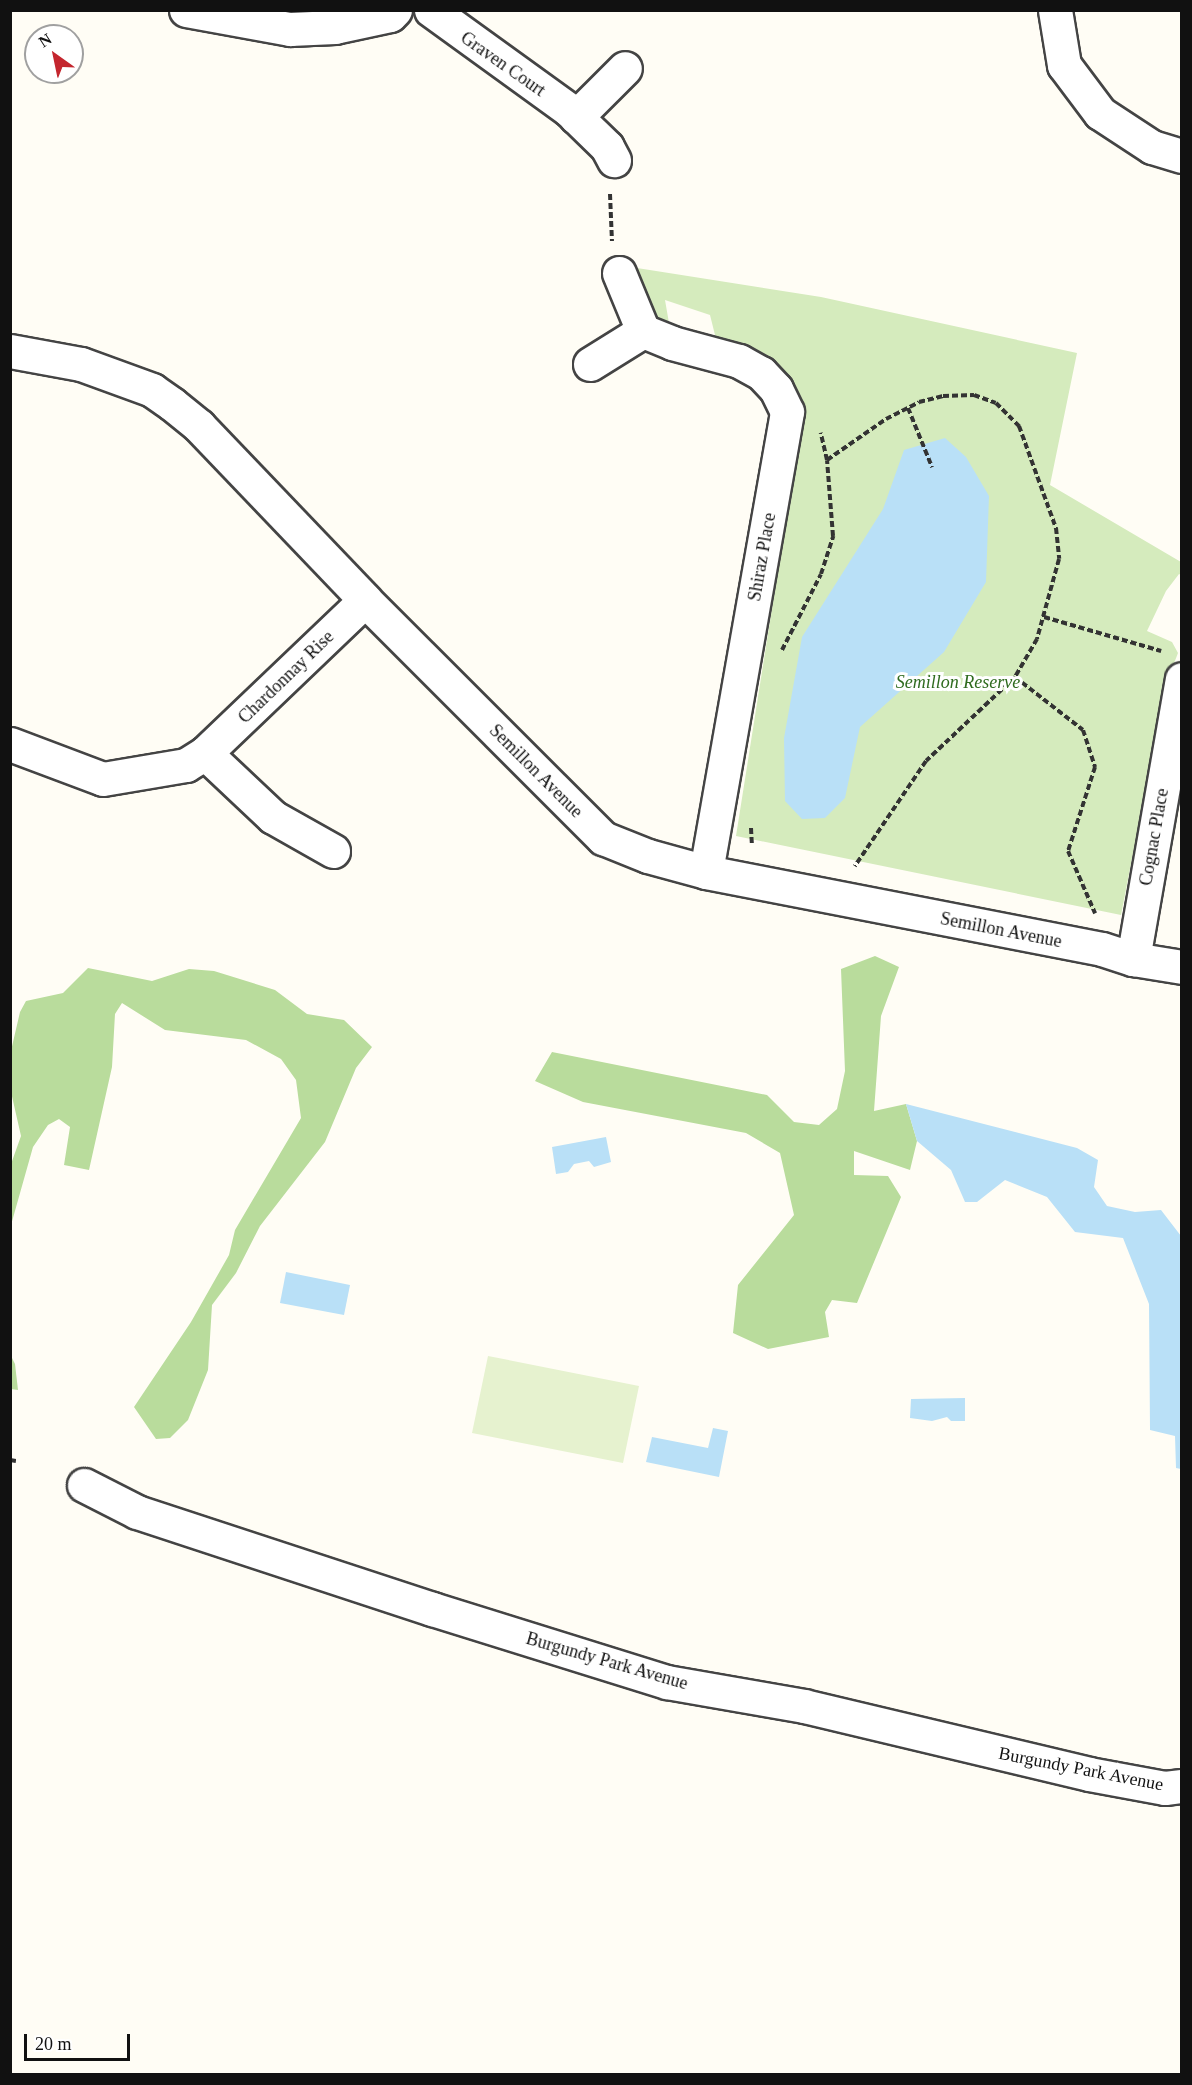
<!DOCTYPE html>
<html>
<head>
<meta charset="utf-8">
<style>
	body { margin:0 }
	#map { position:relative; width:1192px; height:2085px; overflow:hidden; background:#fffdf5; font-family:Georgia,serif }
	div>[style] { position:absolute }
	.green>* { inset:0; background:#d5ebbd }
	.forest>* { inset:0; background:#b9dc9c }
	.pitch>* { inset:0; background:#e6f2cf }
	.water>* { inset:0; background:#b9e0f7 }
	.path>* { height:4px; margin-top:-2px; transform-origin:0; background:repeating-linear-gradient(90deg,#333 0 6px,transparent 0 9px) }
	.roads { filter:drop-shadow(2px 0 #444) drop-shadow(-2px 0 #444) drop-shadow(0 2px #444) drop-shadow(0 -2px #444) }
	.minor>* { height:33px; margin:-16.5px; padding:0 16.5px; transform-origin:16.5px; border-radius:16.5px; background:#fff }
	span { translate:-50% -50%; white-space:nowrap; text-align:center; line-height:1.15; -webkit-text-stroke:6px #fff; paint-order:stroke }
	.street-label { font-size:18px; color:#111 }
	.park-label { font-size:18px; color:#2f6b1f; font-style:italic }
	.frame { position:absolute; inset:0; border:12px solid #111; pointer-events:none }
	.north { position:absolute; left:24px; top:24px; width:60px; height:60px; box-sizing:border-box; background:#fff; border:2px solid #a0a0a0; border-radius:50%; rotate:327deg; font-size:16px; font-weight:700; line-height:24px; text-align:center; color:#111 }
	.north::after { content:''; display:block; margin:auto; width:21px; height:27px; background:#c4262e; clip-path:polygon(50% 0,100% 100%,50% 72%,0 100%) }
	.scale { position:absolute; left:24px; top:2034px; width:106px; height:27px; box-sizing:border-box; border:3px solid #111; border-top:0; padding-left:8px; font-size:18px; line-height:21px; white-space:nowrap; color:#111; -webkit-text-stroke:4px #fff; paint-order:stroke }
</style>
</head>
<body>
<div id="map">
	<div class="green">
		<div style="clip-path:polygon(637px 268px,821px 297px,1077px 353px,1050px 485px,1181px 562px,1181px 575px,1179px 574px,1166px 591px,1147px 631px,1172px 642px,1178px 653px,1166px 684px,1121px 915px,736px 836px,802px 419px,716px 339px,710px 315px,665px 300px,669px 323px,657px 318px,649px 308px)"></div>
	</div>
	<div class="forest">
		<div style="clip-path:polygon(875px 956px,899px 967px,881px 1016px,874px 1111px,906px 1104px,917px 1141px,910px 1170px,854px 1151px,854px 1175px,888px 1176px,901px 1197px,857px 1303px,832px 1300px,825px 1312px,829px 1337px,768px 1349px,733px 1333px,738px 1285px,794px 1215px,780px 1153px,746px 1133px,583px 1102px,535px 1081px,552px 1052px,767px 1095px,794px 1122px,819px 1125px,837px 1109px,845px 1071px,841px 969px)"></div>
		<div style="clip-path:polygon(88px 968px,152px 981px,189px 969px,214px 971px,275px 990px,307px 1014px,344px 1020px,372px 1047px,356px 1068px,325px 1142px,260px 1226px,236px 1273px,212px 1305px,208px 1370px,188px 1420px,170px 1438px,156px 1439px,134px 1407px,191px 1322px,229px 1255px,235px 1230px,301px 1118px,296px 1080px,281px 1059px,246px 1040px,165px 1030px,122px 1003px,115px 1014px,112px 1067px,89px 1170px,64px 1165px,70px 1127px,59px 1119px,48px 1125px,33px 1147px,11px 1225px,11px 1164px,21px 1136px,11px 1092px,10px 1055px,20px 1012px,26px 1001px,63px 993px)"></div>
		<div style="clip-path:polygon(11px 1356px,15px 1364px,18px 1390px,11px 1389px)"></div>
	</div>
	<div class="pitch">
		<div style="clip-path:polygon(488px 1356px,639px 1386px,623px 1463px,472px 1433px)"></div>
	</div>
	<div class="water">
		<div style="clip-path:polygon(945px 438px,966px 457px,989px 496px,986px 582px,944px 652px,860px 727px,845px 798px,825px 818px,802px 819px,785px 801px,784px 738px,802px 637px,883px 509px,904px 450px)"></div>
		<div style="clip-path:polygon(906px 1104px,1077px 1148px,1098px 1160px,1094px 1187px,1107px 1206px,1135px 1212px,1161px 1210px,1181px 1236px,1181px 1469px,1176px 1468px,1175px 1436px,1150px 1430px,1149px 1304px,1123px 1238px,1075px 1232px,1047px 1197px,1005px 1180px,977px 1202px,965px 1202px,951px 1170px,917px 1141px)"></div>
		<div style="clip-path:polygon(606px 1137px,611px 1162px,594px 1167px,589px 1161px,574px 1164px,568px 1172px,556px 1174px,552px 1147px)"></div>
		<div style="clip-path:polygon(286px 1272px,350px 1285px,344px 1315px,280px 1303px)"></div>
		<div style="clip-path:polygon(965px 1398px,965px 1421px,951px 1421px,947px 1417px,932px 1421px,910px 1418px,911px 1399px)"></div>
		<div style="clip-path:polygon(713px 1428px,728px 1431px,719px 1477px,646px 1462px,652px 1437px,708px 1448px)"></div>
	</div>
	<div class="path">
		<div style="left:610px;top:194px;width:47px;rotate:87.6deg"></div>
		<div style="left:908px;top:408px;width:64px;rotate:67.9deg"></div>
		<div style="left:827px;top:460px;width:72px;rotate:-34.8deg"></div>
		<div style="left:886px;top:419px;width:37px;rotate:-27deg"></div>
		<div style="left:919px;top:402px;width:25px;rotate:-14deg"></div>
		<div style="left:943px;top:396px;width:31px;rotate:-2deg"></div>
		<div style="left:974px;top:395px;width:23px;rotate:20deg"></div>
		<div style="left:996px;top:403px;width:33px;rotate:45deg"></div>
		<div style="left:1019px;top:426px;width:109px;rotate:70.1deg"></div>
		<div style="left:1056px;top:528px;width:31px;rotate:84deg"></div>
		<div style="left:1059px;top:559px;width:83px;rotate:105.4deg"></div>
		<div style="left:1037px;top:639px;width:44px;rotate:120.1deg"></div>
		<div style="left:1015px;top:677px;width:122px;rotate:136.7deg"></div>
		<div style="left:926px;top:761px;width:127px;rotate:124.1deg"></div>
		<div style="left:1044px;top:617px;width:122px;rotate:16.2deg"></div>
		<div style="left:782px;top:650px;width:85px;rotate:-62.8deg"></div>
		<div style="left:821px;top:574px;width:40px;rotate:-72deg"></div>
		<div style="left:833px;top:536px;width:76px;rotate:-94.5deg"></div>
		<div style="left:827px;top:460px;width:28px;rotate:-103deg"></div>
		<div style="left:1015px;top:677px;width:86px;rotate:37.9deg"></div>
		<div style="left:1083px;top:730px;width:39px;rotate:72deg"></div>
		<div style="left:1095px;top:767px;width:88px;rotate:107.8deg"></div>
		<div style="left:1068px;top:851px;width:68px;rotate:66.5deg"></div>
		<div style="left:751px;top:828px;width:17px;rotate:87deg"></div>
		<div style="left:10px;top:1460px;width:6px;rotate:9deg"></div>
	</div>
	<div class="roads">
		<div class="minor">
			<div style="left:186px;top:10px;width:106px;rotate:10.4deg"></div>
			<div style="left:290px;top:29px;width:45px;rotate:-2.5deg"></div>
			<div style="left:335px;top:27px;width:56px;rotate:-12.3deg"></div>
			<div style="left:390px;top:15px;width:7px;rotate:-45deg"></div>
			<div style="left:431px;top:10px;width:170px;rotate:35.9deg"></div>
			<div style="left:569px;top:110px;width:53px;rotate:44.2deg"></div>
			<div style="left:607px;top:147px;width:15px;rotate:62deg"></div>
			<div style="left:1055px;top:10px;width:56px;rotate:80.7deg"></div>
			<div style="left:1064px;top:65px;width:60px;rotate:53.1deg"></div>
			<div style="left:1100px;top:113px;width:62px;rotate:33.2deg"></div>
			<div style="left:1152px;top:147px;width:31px;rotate:17deg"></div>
			<div style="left:576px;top:117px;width:69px;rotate:-45deg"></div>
			<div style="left:619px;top:273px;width:63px;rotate:67.5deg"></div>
			<div style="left:10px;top:351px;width:72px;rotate:10.4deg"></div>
			<div style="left:81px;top:364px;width:76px;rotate:20.1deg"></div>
			<div style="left:152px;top:390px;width:24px;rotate:35deg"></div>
			<div style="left:172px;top:404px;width:35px;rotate:39deg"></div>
			<div style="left:199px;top:426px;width:240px;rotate:46.3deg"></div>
			<div style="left:365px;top:600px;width:337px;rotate:45deg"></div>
			<div style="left:603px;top:838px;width:48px;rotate:21.8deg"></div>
			<div style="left:648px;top:856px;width:60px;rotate:15.4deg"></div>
			<div style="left:706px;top:872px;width:403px;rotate:11deg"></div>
			<div style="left:1102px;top:949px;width:33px;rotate:18deg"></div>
			<div style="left:1133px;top:959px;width:50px;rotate:9.3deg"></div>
			<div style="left:590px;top:364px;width:62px;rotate:-31.9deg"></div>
			<div style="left:643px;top:331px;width:31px;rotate:22deg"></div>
			<div style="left:672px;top:343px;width:69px;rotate:15deg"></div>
			<div style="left:739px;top:361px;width:25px;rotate:29deg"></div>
			<div style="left:761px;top:373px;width:22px;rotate:47deg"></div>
			<div style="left:776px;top:389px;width:25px;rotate:64deg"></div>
			<div style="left:787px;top:412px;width:467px;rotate:100deg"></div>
			<div style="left:10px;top:744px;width:99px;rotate:20.6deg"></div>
			<div style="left:103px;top:779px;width:84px;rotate:-9.6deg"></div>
			<div style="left:186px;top:765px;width:22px;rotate:-32deg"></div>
			<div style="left:205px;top:753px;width:221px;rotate:-43.7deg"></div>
			<div style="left:205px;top:753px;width:93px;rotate:43.3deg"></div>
			<div style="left:273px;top:817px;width:69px;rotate:29.5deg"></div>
			<div style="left:1133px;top:959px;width:284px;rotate:-80.1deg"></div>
			<div style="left:84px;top:1485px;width:59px;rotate:27deg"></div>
			<div style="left:137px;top:1512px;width:311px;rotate:18.2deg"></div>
			<div style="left:432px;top:1609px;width:246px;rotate:17.3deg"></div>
			<div style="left:667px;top:1682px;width:139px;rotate:9.9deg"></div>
			<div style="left:804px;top:1706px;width:293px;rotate:13.4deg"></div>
			<div style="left:1089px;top:1774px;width:77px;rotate:10.4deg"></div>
			<div style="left:1165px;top:1788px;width:17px;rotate:-7deg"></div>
		</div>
	</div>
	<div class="street-label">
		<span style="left:503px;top:64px;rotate:35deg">Graven Court</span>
		<span style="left:762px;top:557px;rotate:-80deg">Shiraz Place</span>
		<span style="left:286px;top:677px;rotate:-44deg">Chardonnay Rise</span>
		<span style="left:536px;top:771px;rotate:45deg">Semillon Avenue</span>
		<span style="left:1154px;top:837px;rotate:-80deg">Cognac Place</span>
		<span style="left:1001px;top:930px;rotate:11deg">Semillon Avenue</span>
		<span style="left:607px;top:1661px;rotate:16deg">Burgundy Park Avenue</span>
		<span style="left:1081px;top:1769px;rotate:11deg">Burgundy Park Avenue</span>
	</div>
	<div class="park-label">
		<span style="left:958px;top:682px">Semillon Reserve</span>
	</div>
	<div class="frame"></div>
	<div class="north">N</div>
	<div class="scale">20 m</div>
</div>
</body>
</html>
